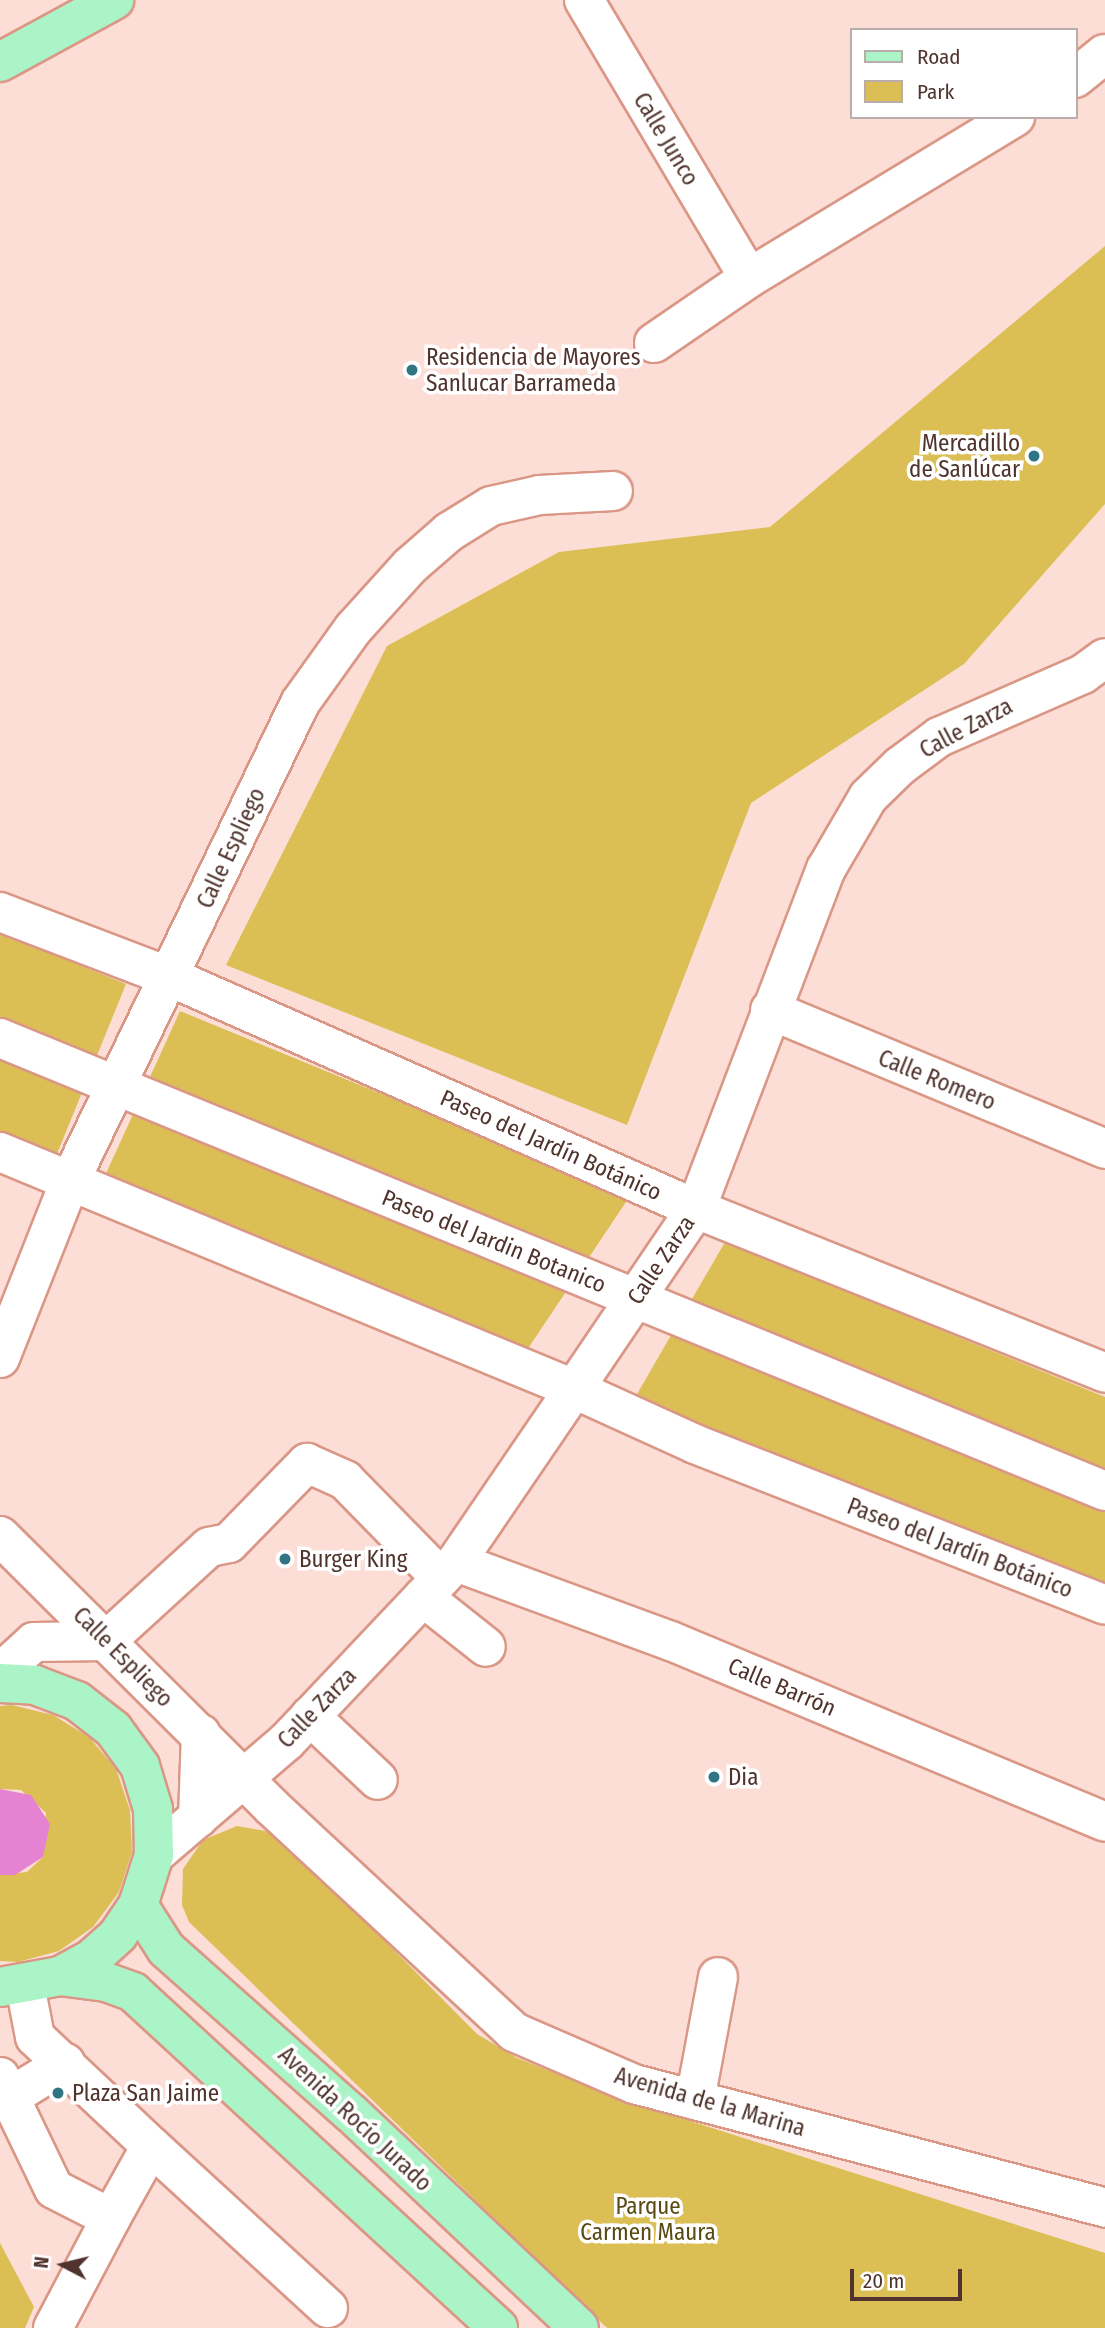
<!DOCTYPE html>
<html>
<head>
<meta charset="utf-8">
<style>
	body { margin:0 }
	#map { position:relative; width:1105px; height:2328px; overflow:hidden; background:#fcded7; font-family:"Fira Sans Condensed",sans-serif }
	div>[style] { position:absolute }
	.green>* { inset:0; background:#dbbf55 }
	.water>* { inset:0; background:#e582d2 }
	.roads { filter:drop-shadow(2px 0 #da9786) drop-shadow(-2px 0 #da9786) drop-shadow(0 2px #da9786) drop-shadow(0 -2px #da9786) }
	.minor>* { height:38px; margin:-19px; padding:0 19px; transform-origin:19px; border-radius:19px; background:#fff }
	.major>* { height:38px; margin:-19px; padding:0 19px; transform-origin:19px; border-radius:19px; background:#abf4c8 }
	.dots>* { width:19px; height:19px; translate:-50% -50%; box-sizing:border-box; border:4px solid #fff; border-radius:50% }
	span { translate:-50% -50%; white-space:nowrap; text-align:center; line-height:1.15; -webkit-text-stroke:7px #fff; paint-order:stroke }
	.street-label { font-size:23px; color:#4f332c }
	.poi-label { font-size:23px; color:#4f332c }
	.left { translate:0 -50%; text-align:left }
	.right { translate:-100% -50%; text-align:right }
	.park-label { font-size:23px; color:#584a13 }
	.legend { position:absolute; left:850px; top:28px; width:228px; height:91px; box-sizing:border-box; background:#fff; border:2px solid #b9adab; margin:0; padding:9px 12px; list-style:none; font-size:21px; color:#4f332c }
	.legend li { display:flex; align-items:center; gap:14px; height:35px }
	.legend b { width:35px; border:2px solid #b9adab }
	.north { position:absolute; left:28px; top:2230px; width:70px; height:70px; -webkit-text-stroke:5px #fff; paint-order:stroke; rotate:277deg; font-size:19px; font-weight:700; line-height:28px; text-align:center; color:#4f332c }
	.north::after { content:''; display:block; margin:auto; width:24px; height:32px; background:#4f332c; clip-path:polygon(50% 0,100% 100%,50% 72%,0 100%) }
	.scale { position:absolute; left:850px; top:2269px; width:112px; height:32px; box-sizing:border-box; border:4px solid #4f332c; border-top:0; padding-left:9px; font-size:21px; line-height:24px; white-space:nowrap; color:#4f332c; -webkit-text-stroke:5px #fff; paint-order:stroke }
</style>
</head>
<body>
<div id="map">
	<div class="green">
		<div style="clip-path:polygon(1105px 246px,1105px 504px,964px 664px,751px 803px,627px 1125px,226px 965px,387px 646px,559px 552px,770px 527px)"></div>
		<div style="clip-path:polygon(0 933px,126px 984px,57px 1154px,0 1131px)"></div>
		<div style="clip-path:polygon(180px 1011px,630px 1196px,527px 1350px,104px 1178px)"></div>
		<div style="clip-path:polygon(725px 1242px,1105px 1397px,1105px 1584px,633px 1401px)"></div>
		<div style="clip-path:polygon(12px 1705px,53px 1715px,89px 1737px,116px 1769px,130px 1810px,132px 1852px,119px 1892px,93px 1927px,59px 1951px,18px 1962px,0 1961px,0 1875px,27px 1872px,43px 1857px,46px 1813px,21px 1790px,0 1789px,0 1706px)"></div>
		<div style="clip-path:polygon(237px 1826px,272px 1832px,287px 1842px,477px 2034px,517px 2058px,621px 2099px,1105px 2253px,1105px 2328px,607px 2328px,189px 1922px,182px 1905px,183px 1869px,203px 1840px)"></div>
		<div style="clip-path:polygon(0 2243px,34px 2307px,25px 2328px,0 2328px)"></div>
	</div>
	<div class="water">
		<div style="clip-path:polygon(0 1789px,31px 1795px,50px 1824px,43px 1857px,15px 1875px,0 1875px)"></div>
	</div>
	<div class="roads">
		<div class="minor">
			<div style="left:584px;top:0;width:323px;rotate:59.3deg"></div>
			<div style="left:1075px;top:78px;width:38px;rotate:-39deg"></div>
			<div style="left:654px;top:343px;width:115px;rotate:-34.4deg"></div>
			<div style="left:749px;top:278px;width:311px;rotate:-31.2deg"></div>
			<div style="left:0;top:912px;width:182px;rotate:20.9deg"></div>
			<div style="left:170px;top:977px;width:575px;rotate:23.8deg"></div>
			<div style="left:696px;top:1209px;width:441px;rotate:21.8deg"></div>
			<div style="left:770px;top:1010px;width:363px;rotate:22.5deg"></div>
			<div style="left:0;top:1038px;width:1194px;rotate:22.29deg"></div>
			<div style="left:0;top:1152px;width:621px;rotate:22.44deg"></div>
			<div style="left:574px;top:1389px;width:133px;rotate:24.4deg"></div>
			<div style="left:695px;top:1444px;width:440px;rotate:21.4deg"></div>
			<div style="left:0;top:1358px;width:190px;rotate:-68.4deg"></div>
			<div style="left:70px;top:1181px;width:530px;rotate:-64.3deg"></div>
			<div style="left:300px;top:703px;width:91px;rotate:-54.4deg"></div>
			<div style="left:353px;top:629px;width:85px;rotate:-47.9deg"></div>
			<div style="left:410px;top:566px;width:52px;rotate:-41.1deg"></div>
			<div style="left:449px;top:532px;width:49px;rotate:-31.8deg"></div>
			<div style="left:491px;top:506px;width:50px;rotate:-12.7deg"></div>
			<div style="left:540px;top:495px;width:73px;rotate:-3.1deg"></div>
			<div style="left:0;top:1536px;width:384px;rotate:44.9deg"></div>
			<div style="left:272px;top:1807px;width:330px;rotate:42.9deg"></div>
			<div style="left:514px;top:2032px;width:131px;rotate:23.4deg"></div>
			<div style="left:634px;top:2084px;width:487px;rotate:14.7deg"></div>
			<div style="left:456px;top:1562px;width:229px;rotate:20.2deg"></div>
			<div style="left:671px;top:1641px;width:470px;rotate:22.6deg"></div>
			<div style="left:423px;top:1597px;width:80px;rotate:38.4deg"></div>
			<div style="left:0;top:1673px;width:46px;rotate:-42.4deg"></div>
			<div style="left:34px;top:1642px;width:72px;rotate:-0.8deg"></div>
			<div style="left:106px;top:1641px;width:139px;rotate:-42.4deg"></div>
			<div style="left:209px;top:1547px;width:20px;rotate:-11deg"></div>
			<div style="left:229px;top:1543px;width:112px;rotate:-45.7deg"></div>
			<div style="left:307px;top:1463px;width:42px;rotate:24.1deg"></div>
			<div style="left:345px;top:1480px;width:137px;rotate:45.6deg"></div>
			<div style="left:310px;top:1716px;width:93px;rotate:43.3deg"></div>
			<div style="left:198px;top:1818px;width:84px;rotate:-88deg"></div>
			<div style="left:154px;top:1855px;width:175px;rotate:-40.6deg"></div>
			<div style="left:287px;top:1741px;width:246px;rotate:-46.6deg"></div>
			<div style="left:456px;top:1562px;width:209px;rotate:-55.7deg"></div>
			<div style="left:574px;top:1389px;width:217px;rotate:-55.9deg"></div>
			<div style="left:696px;top:1209px;width:364px;rotate:-69.1deg"></div>
			<div style="left:826px;top:869px;width:83px;rotate:-59.7deg"></div>
			<div style="left:868px;top:797px;width:45px;rotate:-44.1deg"></div>
			<div style="left:900px;top:766px;width:49px;rotate:-36.6deg"></div>
			<div style="left:939px;top:737px;width:157px;rotate:-23.6deg"></div>
			<div style="left:1083px;top:674px;width:27px;rotate:-36deg"></div>
			<div style="left:0;top:2077px;width:124px;rotate:64.3deg"></div>
			<div style="left:54px;top:2189px;width:64px;rotate:27deg"></div>
			<div style="left:111px;top:2218px;width:82px;rotate:-60.9deg"></div>
			<div style="left:151px;top:2146px;width:159px;rotate:-136.8deg"></div>
			<div style="left:35px;top:2037px;width:53px;rotate:-100.9deg"></div>
			<div style="left:10px;top:2097px;width:65px;rotate:-31.7deg"></div>
			<div style="left:695px;top:2100px;width:125px;rotate:-79.4deg"></div>
			<div style="left:151px;top:2146px;width:240px;rotate:42.5deg"></div>
			<div style="left:53px;top:2328px;width:124px;rotate:-62.2deg"></div>
		</div>
		<div class="major">
			<div style="left:0;top:62px;width:130px;rotate:-28.5deg"></div>
			<div style="left:0;top:1683px;width:35px;rotate:3deg"></div>
			<div style="left:35px;top:1685px;width:45px;rotate:20.9deg"></div>
			<div style="left:77px;top:1701px;width:46px;rotate:37.9deg"></div>
			<div style="left:113px;top:1729px;width:46px;rotate:53.9deg"></div>
			<div style="left:140px;top:1766px;width:45px;rotate:73.2deg"></div>
			<div style="left:153px;top:1809px;width:46px;rotate:88.8deg"></div>
			<div style="left:154px;top:1855px;width:52px;rotate:107.7deg"></div>
			<div style="left:138px;top:1905px;width:36px;rotate:124deg"></div>
			<div style="left:118px;top:1935px;width:36px;rotate:138deg"></div>
			<div style="left:91px;top:1959px;width:35px;rotate:151deg"></div>
			<div style="left:60px;top:1976px;width:61px;rotate:169.6deg"></div>
			<div style="left:138px;top:1905px;width:52px;rotate:57.5deg"></div>
			<div style="left:166px;top:1949px;width:247px;rotate:41.6deg"></div>
			<div style="left:351px;top:2113px;width:313px;rotate:43.3deg"></div>
			<div style="left:60px;top:1976px;width:46px;rotate:7.4deg"></div>
			<div style="left:106px;top:1982px;width:29px;rotate:20deg"></div>
			<div style="left:133px;top:1992px;width:496px;rotate:42.6deg"></div>
		</div>
	</div>
	<div class="dots">
		<div style="left:412px;top:370px;background:#317585"></div>
		<div style="left:1034px;top:456px;background:#317585"></div>
		<div style="left:285px;top:1559px;background:#317585"></div>
		<div style="left:714px;top:1777px;background:#317585"></div>
		<div style="left:58px;top:2093px;background:#317585"></div>
	</div>
	<div class="street-label">
		<span style="left:666px;top:139px;rotate:59deg">Calle Junco</span>
		<span style="left:966px;top:728px;rotate:-28deg">Calle Zarza</span>
		<span style="left:231px;top:848px;rotate:-65deg">Calle Espliego</span>
		<span style="left:937px;top:1080px;rotate:22deg">Calle Romero</span>
		<span style="left:551px;top:1145px;rotate:24deg">Paseo del Jardín Botánico</span>
		<span style="left:494px;top:1241px;rotate:22deg">Paseo del Jardin Botanico</span>
		<span style="left:661px;top:1260px;rotate:-56deg">Calle Zarza</span>
		<span style="left:960px;top:1548px;rotate:21deg">Paseo del Jardín Botánico</span>
		<span style="left:123px;top:1657px;rotate:45deg">Calle Espliego</span>
		<span style="left:782px;top:1687px;rotate:23deg">Calle Barrón</span>
		<span style="left:317px;top:1708px;rotate:-46deg">Calle Zarza</span>
		<span style="left:710px;top:2102px;rotate:16deg">Avenida de la Marina</span>
		<span style="left:355px;top:2119px;rotate:43deg">Avenida Rocío Jurado</span>
	</div>
	<div class="poi-label">
		<span class="left" style="left:426px;top:370px">Residencia de Mayores<br>Sanlucar Barrameda</span>
		<span class="right" style="left:1020px;top:456px">Mercadillo<br>de Sanlúcar</span>
		<span class="left" style="left:299px;top:1559px">Burger King</span>
		<span class="left" style="left:728px;top:1777px">Dia</span>
		<span class="left" style="left:72px;top:2093px">Plaza San Jaime</span>
	</div>
	<div class="park-label">
		<span style="left:648px;top:2219px">Parque<br>Carmen Maura</span>
	</div>
	<ul class="legend">
	<li><b style="height:9px;background:#abf4c8"></b>Road</li>
	<li><b style="height:19px;background:#dbbf55"></b>Park</li>
	</ul>
	<div class="north">N</div>
	<div class="scale">20 m</div>
</div>
</body>
</html>
